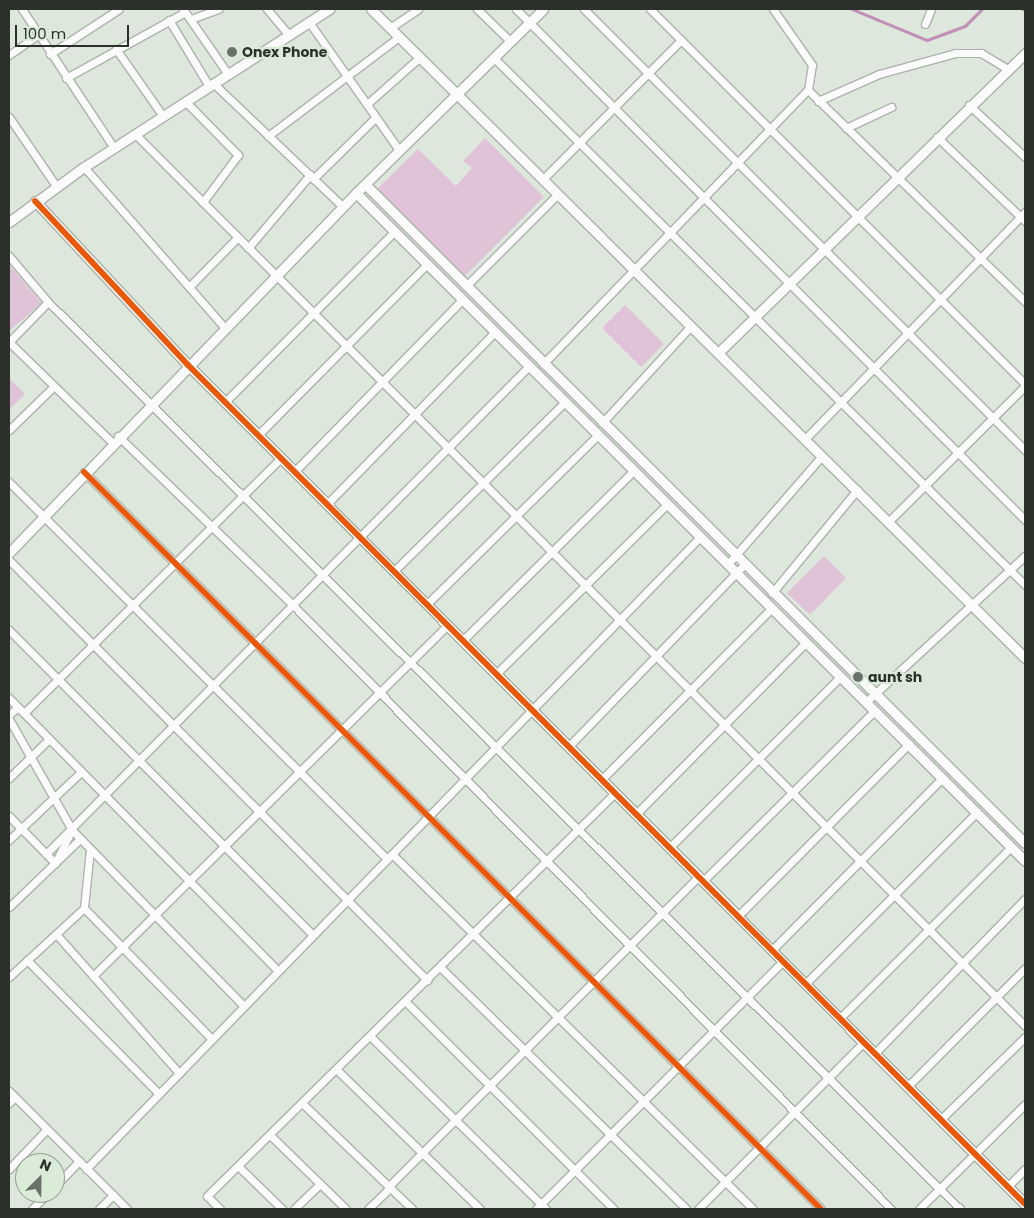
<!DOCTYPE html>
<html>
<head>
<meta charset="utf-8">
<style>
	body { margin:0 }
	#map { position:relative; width:1034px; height:1218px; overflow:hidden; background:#dee7dc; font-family:Poppins,sans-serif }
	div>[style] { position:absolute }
	.green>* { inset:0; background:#e0c3d9 }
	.stream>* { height:2.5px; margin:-1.25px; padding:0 1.25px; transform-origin:1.25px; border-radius:1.25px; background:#c08fb8 }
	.roads { filter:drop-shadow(1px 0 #acb3ab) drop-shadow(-1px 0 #acb3ab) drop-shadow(0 1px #acb3ab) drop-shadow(0 -1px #acb3ab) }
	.minor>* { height:7px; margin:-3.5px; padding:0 3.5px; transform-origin:3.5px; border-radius:3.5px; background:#fafbfa }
	.tertiary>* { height:9px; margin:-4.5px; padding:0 4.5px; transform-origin:4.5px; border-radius:4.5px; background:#fafbfa }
	.cycleway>* { height:6px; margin:-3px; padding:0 3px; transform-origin:3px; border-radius:3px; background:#e8590c }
	.dots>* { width:14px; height:14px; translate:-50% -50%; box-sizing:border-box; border:2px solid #daebd8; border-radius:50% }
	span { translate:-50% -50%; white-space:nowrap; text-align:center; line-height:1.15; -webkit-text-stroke:4.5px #daebd8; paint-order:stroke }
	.poi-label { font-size:14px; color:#2b312a; font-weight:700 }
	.left { translate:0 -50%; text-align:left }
	.frame { position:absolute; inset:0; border:10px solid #2b312a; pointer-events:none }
	.north { position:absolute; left:15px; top:1153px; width:50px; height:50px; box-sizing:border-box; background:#daebd8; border:1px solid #94a192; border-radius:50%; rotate:23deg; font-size:14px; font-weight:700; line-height:20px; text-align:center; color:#2b312a }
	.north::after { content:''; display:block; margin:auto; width:18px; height:22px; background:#6a7168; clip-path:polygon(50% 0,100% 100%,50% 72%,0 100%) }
	.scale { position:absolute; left:15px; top:25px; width:114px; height:22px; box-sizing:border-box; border:2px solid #2b312a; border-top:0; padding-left:6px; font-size:15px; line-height:18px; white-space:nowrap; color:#2b312a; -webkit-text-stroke:4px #daebd8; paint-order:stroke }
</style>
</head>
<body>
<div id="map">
	<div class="green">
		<div style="clip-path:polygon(485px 138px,544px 197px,464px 277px,377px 189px,418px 149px,456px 186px,472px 168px,463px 161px)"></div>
		<div style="clip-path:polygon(9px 265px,42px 303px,9px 331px)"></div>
		<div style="clip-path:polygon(625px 305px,664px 344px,641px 367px,602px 328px)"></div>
		<div style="clip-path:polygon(9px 378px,25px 394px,9px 410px)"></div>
		<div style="clip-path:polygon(824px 556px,846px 578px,810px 615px,787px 593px)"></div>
	</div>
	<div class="stream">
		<div style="left:852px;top:9px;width:81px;rotate:22.5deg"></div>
		<div style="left:927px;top:40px;width:40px;rotate:-20.2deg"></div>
		<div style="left:965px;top:26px;width:24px;rotate:-45deg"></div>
		<div style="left:1023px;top:9px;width:2px;rotate:27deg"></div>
	</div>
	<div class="roads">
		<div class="minor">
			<div style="left:22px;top:9px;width:167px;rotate:56.5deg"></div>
			<div style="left:183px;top:9px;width:79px;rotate:55.3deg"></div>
			<div style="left:267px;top:9px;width:34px;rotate:50deg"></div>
			<div style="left:477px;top:9px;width:46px;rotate:44.1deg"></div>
			<div style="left:516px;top:9px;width:721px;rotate:45.11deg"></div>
			<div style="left:584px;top:9px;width:624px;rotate:45deg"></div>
			<div style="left:650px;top:9px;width:530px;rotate:45deg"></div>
			<div style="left:191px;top:19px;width:29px;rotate:-20deg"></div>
			<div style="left:169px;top:20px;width:77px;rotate:58.8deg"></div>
			<div style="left:309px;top:22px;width:156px;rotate:54.9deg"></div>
			<div style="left:925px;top:24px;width:16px;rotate:-68deg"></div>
			<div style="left:390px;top:28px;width:34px;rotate:-34deg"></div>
			<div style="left:116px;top:49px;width:82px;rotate:55deg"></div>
			<div style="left:50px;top:54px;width:82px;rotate:-33.1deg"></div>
			<div style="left:9px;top:55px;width:35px;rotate:-35deg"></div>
			<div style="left:494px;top:58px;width:748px;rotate:44.78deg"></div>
			<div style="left:66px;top:78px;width:136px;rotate:-29deg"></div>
			<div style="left:213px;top:83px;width:180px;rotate:43.6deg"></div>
			<div style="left:808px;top:90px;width:303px;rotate:44.3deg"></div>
			<div style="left:185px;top:101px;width:76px;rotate:45.5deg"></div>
			<div style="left:238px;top:155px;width:59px;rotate:126.7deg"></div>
			<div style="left:818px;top:101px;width:67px;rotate:-23.9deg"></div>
			<div style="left:879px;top:74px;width:79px;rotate:-15.4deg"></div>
			<div style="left:955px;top:53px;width:26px"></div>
			<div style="left:981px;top:53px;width:31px;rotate:31deg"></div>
			<div style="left:367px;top:104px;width:71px;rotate:-41.6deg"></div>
			<div style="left:969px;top:105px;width:76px;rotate:42.9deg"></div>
			<div style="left:9px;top:117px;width:83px;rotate:55.7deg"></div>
			<div style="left:846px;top:128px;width:50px;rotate:-25deg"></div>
			<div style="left:135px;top:134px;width:1260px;rotate:45.06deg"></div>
			<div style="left:268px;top:136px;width:164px;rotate:-37.1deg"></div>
			<div style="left:937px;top:137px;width:122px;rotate:43.7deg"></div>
			<div style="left:84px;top:167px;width:214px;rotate:48.8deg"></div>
			<div style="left:313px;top:179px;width:88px;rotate:-44.5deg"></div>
			<div style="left:543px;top:179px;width:196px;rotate:-45.2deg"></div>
			<div style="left:248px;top:248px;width:96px;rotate:-49.7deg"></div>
			<div style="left:9px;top:256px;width:60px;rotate:49.7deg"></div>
			<div style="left:48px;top:302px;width:1286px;rotate:44.84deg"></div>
			<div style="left:466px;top:286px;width:130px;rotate:-45deg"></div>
			<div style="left:189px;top:287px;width:70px;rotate:-45.6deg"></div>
			<div style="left:9px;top:342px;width:144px;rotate:44.2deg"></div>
			<div style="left:9px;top:342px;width:56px;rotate:-45.7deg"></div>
			<div style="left:543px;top:364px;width:381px;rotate:-46deg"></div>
			<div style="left:808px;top:90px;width:25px;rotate:-81deg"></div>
			<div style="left:812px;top:65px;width:68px;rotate:-124.9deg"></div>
			<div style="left:225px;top:402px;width:240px;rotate:-45.2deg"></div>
			<div style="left:602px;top:423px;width:132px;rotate:-47.5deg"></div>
			<div style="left:9px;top:430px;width:62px;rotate:-44.3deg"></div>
			<div style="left:258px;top:435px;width:240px;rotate:-45.3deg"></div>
			<div style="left:118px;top:436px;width:245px;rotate:44deg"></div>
			<div style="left:294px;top:606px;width:849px;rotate:45.29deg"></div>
			<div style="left:805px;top:439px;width:316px;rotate:-45.9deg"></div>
			<div style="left:295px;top:471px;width:240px;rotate:-45.7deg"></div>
			<div style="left:84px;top:472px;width:1042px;rotate:45deg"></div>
			<div style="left:9px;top:482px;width:534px;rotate:44.92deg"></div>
			<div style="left:327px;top:504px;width:240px;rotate:-45.7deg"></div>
			<div style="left:888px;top:522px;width:193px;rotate:-44.8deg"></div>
			<div style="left:9px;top:560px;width:593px;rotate:45.14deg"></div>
			<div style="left:728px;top:564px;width:143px;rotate:-49deg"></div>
			<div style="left:394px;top:571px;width:240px;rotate:-44.7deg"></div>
			<div style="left:772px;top:593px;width:134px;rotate:-50.5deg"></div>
			<div style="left:427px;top:604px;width:240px;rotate:-44.7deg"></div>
			<div style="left:9px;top:630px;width:431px;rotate:45.1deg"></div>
			<div style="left:463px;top:640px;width:241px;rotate:-44.8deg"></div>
			<div style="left:496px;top:674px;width:241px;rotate:-44.8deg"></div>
			<div style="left:9px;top:698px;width:383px;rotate:45.4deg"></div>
			<div style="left:866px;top:702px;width:216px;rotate:-42.6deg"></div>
			<div style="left:24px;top:713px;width:362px;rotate:-44.8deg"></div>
			<div style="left:9px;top:715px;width:12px;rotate:-42deg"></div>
			<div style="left:9px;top:719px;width:128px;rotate:60.4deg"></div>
			<div style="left:72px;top:830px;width:246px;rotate:45.7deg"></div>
			<div style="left:569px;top:746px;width:252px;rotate:-46deg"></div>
			<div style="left:9px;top:778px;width:56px;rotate:-44.3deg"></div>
			<div style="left:602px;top:779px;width:241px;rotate:-45.2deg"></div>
			<div style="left:636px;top:814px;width:242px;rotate:-45.3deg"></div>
			<div style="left:9px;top:816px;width:66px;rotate:45.6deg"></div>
			<div style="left:55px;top:863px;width:33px;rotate:-63deg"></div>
			<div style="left:9px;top:840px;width:99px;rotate:-43.4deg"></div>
			<div style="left:670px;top:847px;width:240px;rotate:-45deg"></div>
			<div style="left:46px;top:854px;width:687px;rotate:-45.3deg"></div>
			<div style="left:392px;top:854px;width:506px;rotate:44.52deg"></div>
			<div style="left:703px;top:881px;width:241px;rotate:-44.8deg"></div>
			<div style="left:9px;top:907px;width:98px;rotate:-43.8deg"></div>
			<div style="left:84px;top:908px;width:183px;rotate:45.7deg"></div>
			<div style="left:738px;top:916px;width:243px;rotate:-45.2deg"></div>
			<div style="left:56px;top:934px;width:186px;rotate:48.5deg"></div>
			<div style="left:772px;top:950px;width:242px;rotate:-45.3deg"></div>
			<div style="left:27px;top:960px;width:188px;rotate:45.4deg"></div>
			<div style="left:440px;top:967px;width:345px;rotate:44.5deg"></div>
			<div style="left:93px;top:976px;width:499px;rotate:-44.7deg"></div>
			<div style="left:9px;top:977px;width:102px;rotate:-42.6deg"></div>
			<div style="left:84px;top:908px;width:59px;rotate:-84.2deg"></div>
			<div style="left:805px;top:984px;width:243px;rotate:-45deg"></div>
			<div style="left:405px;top:1001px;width:295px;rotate:44.9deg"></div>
			<div style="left:840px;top:1018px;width:242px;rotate:-45deg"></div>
			<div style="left:370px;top:1036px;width:247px;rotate:44.5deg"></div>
			<div style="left:875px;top:1053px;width:215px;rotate:-45.8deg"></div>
			<div style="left:336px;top:1069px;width:201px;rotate:44.2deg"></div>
			<div style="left:908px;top:1086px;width:166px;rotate:-45.2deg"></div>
			<div style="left:9px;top:1091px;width:167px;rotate:45deg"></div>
			<div style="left:9px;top:1103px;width:8px;rotate:-45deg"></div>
			<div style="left:302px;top:1103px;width:153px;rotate:43.9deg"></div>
			<div style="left:941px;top:1119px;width:117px;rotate:-44.3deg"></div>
			<div style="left:270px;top:1135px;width:106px;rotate:44.2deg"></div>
			<div style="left:238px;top:1166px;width:62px;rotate:44.3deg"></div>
			<div style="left:9px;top:1169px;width:55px;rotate:-46.5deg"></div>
			<div style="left:86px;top:1169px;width:881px;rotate:-45.83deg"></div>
			<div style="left:55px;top:1186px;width:35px;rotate:-46deg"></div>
			<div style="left:1008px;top:1186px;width:24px;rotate:-45deg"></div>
			<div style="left:388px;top:1187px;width:440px;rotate:-45deg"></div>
			<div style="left:32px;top:1209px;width:23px;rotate:-45deg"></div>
			<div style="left:99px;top:1209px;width:20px;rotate:-45deg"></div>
			<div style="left:220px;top:1209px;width:18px;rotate:-135deg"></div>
			<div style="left:207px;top:1196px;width:573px;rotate:-44.65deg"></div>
			<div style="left:294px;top:1209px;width:36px;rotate:-44deg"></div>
			<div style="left:368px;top:1209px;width:30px;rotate:-44deg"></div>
			<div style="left:536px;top:1209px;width:350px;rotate:-45.1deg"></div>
			<div style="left:698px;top:1209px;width:235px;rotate:-45.2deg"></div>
			<div style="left:919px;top:1209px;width:149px;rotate:-44.7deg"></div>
		</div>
		<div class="tertiary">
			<div style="left:371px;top:9px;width:921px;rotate:44.78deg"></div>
			<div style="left:366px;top:185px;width:931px;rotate:44.96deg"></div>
			<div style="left:356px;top:193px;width:945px;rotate:44.96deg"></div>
			<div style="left:35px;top:201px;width:224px;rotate:47deg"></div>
			<div style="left:188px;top:365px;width:1185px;rotate:45.07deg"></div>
			<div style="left:9px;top:222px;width:93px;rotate:-36.3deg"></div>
			<div style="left:84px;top:167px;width:292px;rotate:-32.8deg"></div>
			<div style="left:718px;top:353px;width:429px;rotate:-44.3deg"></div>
			<div style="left:9px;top:553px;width:500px;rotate:-46.05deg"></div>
			<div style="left:356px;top:193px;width:262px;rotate:-44.5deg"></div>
		</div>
	</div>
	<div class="cycleway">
		<div style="left:35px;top:201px;width:224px;rotate:47deg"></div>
		<div style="left:188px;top:365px;width:1185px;rotate:45.07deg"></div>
		<div style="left:84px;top:472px;width:1042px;rotate:45deg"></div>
	</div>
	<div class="dots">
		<div style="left:232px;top:52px;background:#6a7168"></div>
		<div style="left:858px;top:677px;background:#6a7168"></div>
	</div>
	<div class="poi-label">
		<span class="left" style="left:242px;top:52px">Onex Phone</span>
		<span class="left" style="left:868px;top:677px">aunt sh</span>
	</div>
	<div class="frame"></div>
	<div class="north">N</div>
	<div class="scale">100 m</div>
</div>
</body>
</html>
